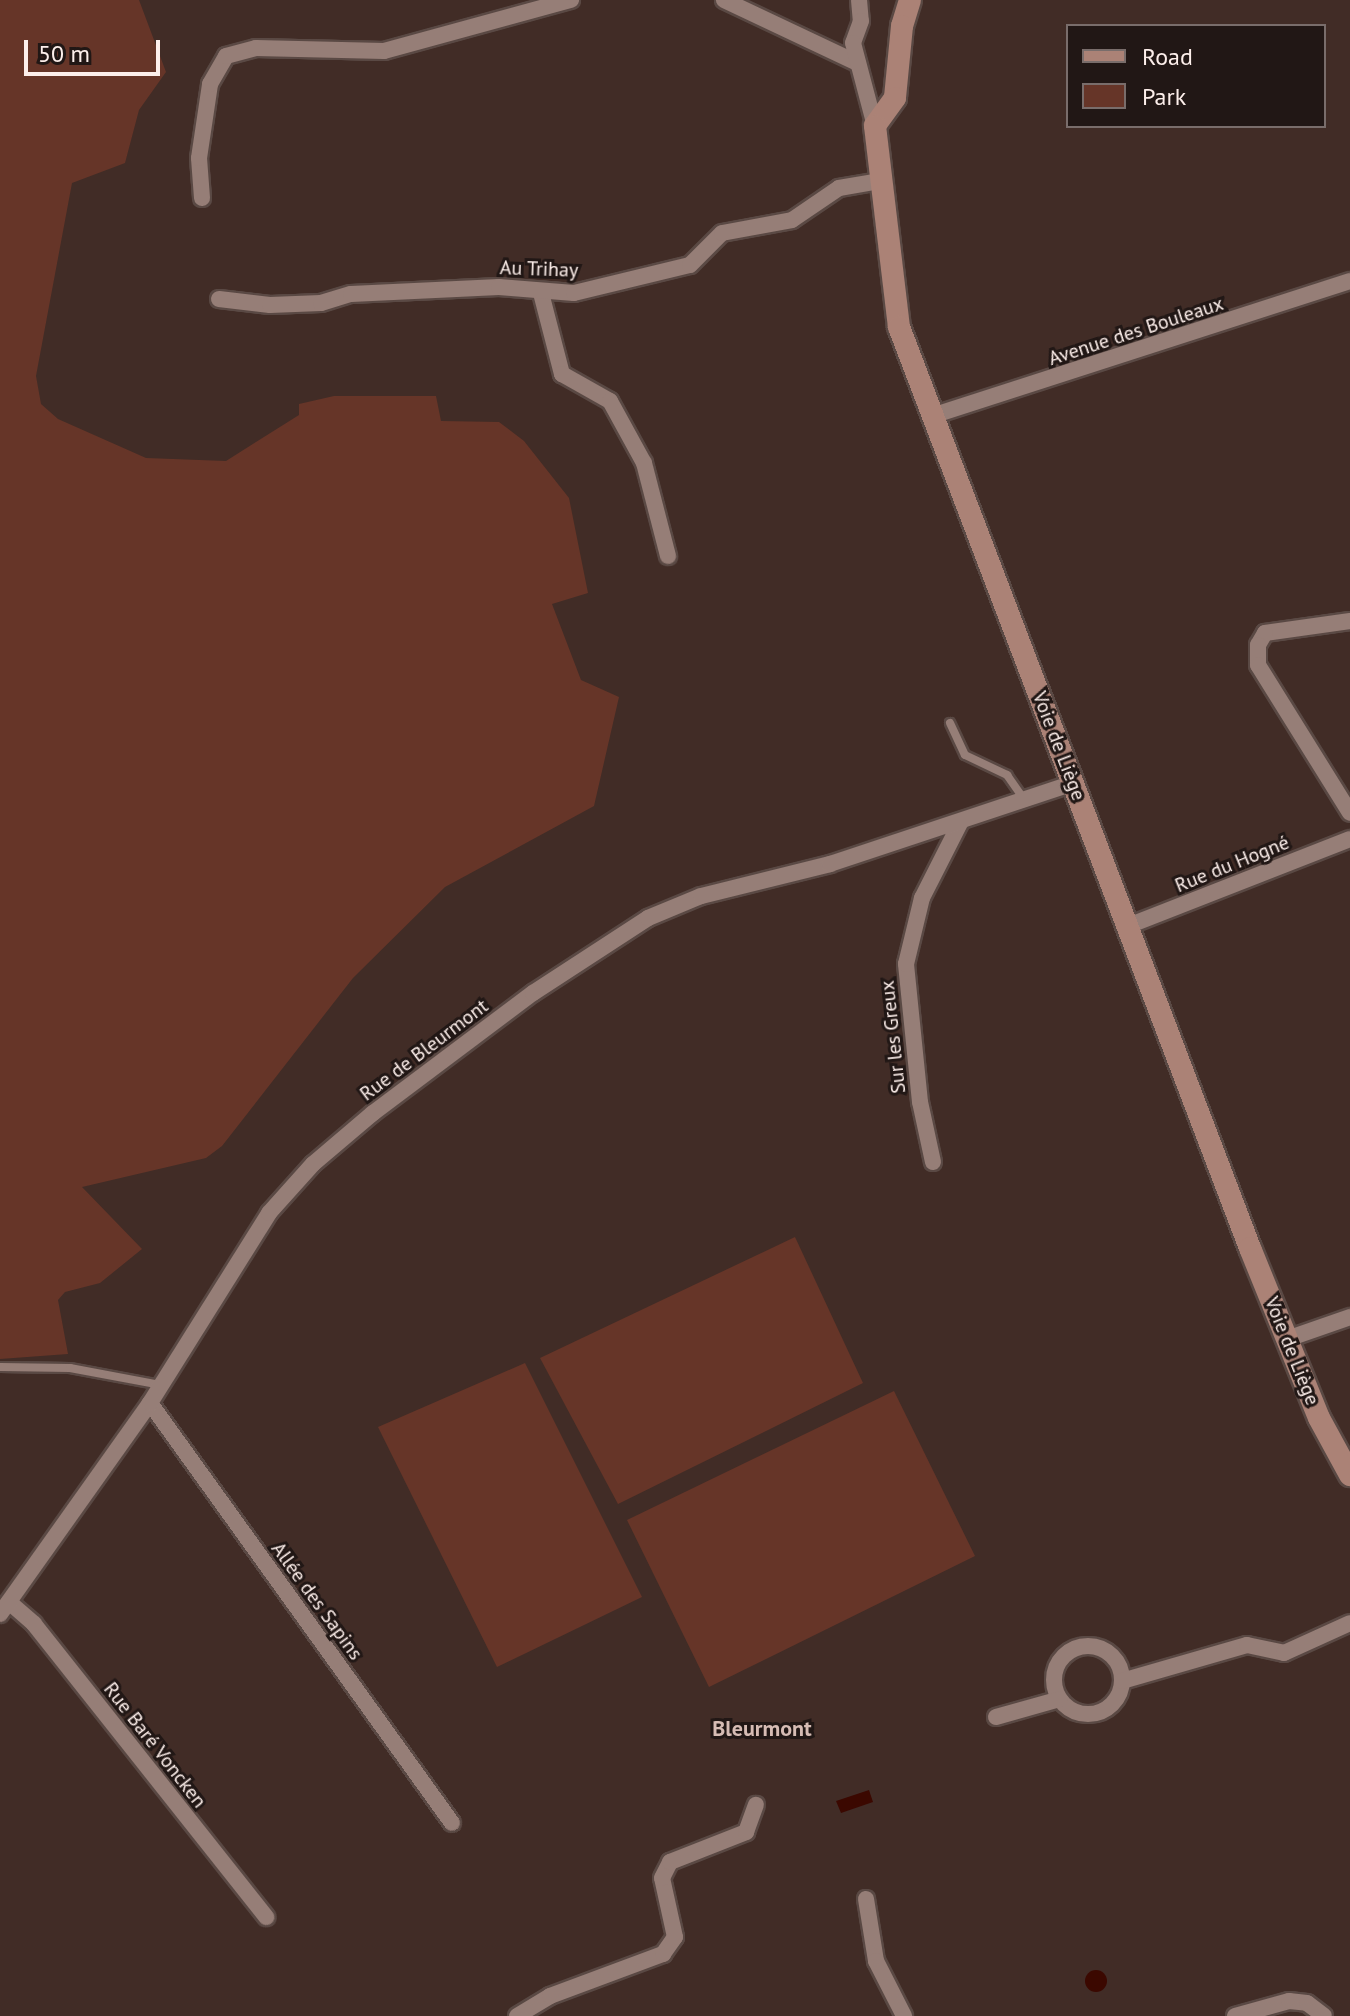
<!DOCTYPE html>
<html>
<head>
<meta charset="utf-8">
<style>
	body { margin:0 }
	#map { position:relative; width:1350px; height:2016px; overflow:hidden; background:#412c26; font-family:"PT Sans",sans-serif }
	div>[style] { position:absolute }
	.green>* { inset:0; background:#663528 }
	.water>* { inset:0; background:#3b0800 }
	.round { border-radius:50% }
	.roads { filter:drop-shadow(2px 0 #5a4944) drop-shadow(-2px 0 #5a4944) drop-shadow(0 2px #5a4944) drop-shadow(0 -2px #5a4944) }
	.lane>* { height:8px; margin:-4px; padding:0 4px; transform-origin:4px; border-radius:4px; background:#967e77 }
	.street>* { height:16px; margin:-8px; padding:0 8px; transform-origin:8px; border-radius:8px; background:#967e77 }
	.street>.ring { margin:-8px; padding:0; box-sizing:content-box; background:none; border:16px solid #967e77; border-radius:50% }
	.secondary>* { height:22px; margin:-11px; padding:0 11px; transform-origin:11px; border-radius:11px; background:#ab8276 }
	span { translate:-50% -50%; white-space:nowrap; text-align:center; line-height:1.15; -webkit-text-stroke:6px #211715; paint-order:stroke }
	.street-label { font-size:20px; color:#fdefeb }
	.neighbourhood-label { font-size:22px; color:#d6bcb4; font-weight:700 }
	.legend { position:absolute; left:1066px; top:24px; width:260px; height:104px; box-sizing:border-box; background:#211715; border:2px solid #796d6b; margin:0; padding:10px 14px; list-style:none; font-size:24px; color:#fdefeb }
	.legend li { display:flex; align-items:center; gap:16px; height:40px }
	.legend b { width:40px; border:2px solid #796d6b }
	.scale { position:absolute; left:24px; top:40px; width:136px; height:36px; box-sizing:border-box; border:4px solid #fdefeb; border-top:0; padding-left:10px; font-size:24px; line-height:28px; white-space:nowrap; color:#fdefeb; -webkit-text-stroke:6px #211715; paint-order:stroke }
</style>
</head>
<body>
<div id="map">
	<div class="green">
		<div style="clip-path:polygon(0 0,139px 0,166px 72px,139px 110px,125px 163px,72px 183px,36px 376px,41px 404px,58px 419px,146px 458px,226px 461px,299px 415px,299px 404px,334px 396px,436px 396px,441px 421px,499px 422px,524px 441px,569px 498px,588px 593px,552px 604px,581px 680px,619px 697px,594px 806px,445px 887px,353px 978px,222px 1146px,206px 1158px,82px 1187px,142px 1249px,100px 1283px,65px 1292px,58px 1300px,68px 1354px,0 1359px)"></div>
		<div style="clip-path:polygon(795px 1237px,863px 1383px,618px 1504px,540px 1358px)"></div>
		<div style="clip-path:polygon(525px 1363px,642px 1597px,497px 1667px,378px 1427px)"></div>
		<div style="clip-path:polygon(894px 1391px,975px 1556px,709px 1687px,627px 1520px)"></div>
	</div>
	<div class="water">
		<div style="clip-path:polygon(869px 1790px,873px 1802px,841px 1813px,836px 1801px)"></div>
		<div class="round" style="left:1085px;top:1970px;width:22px;height:22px"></div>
	</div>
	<div class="roads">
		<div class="lane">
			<div style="left:950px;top:723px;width:35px;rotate:65deg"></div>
			<div style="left:965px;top:755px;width:47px;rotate:25.5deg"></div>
			<div style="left:1007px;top:775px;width:29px;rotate:55deg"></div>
			<div style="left:0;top:1367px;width:70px;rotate:0.8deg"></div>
			<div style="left:70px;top:1368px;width:93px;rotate:10.6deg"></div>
		</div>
		<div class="street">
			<div style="left:724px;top:0;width:147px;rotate:25.3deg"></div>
			<div style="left:859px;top:0;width:21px;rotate:85deg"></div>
			<div style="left:861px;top:21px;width:23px;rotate:110deg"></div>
			<div style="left:853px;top:43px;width:86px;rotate:75.2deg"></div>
			<div style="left:202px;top:198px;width:40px;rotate:-94.3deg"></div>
			<div style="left:199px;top:158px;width:75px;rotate:-81.5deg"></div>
			<div style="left:210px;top:84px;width:32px;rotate:-60deg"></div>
			<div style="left:226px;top:56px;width:31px;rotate:-15deg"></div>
			<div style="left:256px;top:48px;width:128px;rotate:1.3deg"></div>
			<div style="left:384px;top:51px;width:194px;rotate:-15.3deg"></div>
			<div style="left:541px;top:293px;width:84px;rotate:75.5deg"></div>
			<div style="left:562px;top:374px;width:55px;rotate:29.4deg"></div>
			<div style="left:610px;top:401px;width:71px;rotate:61.3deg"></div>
			<div style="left:644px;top:463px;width:96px;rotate:75.5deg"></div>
			<div style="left:219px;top:299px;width:51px;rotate:6.7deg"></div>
			<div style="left:270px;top:305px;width:51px;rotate:-2.2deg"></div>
			<div style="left:321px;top:303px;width:31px;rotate:-17deg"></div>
			<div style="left:351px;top:294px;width:148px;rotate:-2.7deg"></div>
			<div style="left:499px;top:287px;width:75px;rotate:4.6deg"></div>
			<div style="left:574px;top:293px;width:119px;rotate:-13.6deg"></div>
			<div style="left:690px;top:265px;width:45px;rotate:-45deg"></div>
			<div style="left:722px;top:233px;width:71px;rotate:-10.5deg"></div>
			<div style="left:792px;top:220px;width:57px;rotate:-34.2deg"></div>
			<div style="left:839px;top:188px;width:42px;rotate:-9.7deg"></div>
			<div style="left:932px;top:416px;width:439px;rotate:-17.9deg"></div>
			<div style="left:1350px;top:621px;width:86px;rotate:172deg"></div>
			<div style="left:1265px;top:633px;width:14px;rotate:120deg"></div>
			<div style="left:1258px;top:645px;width:20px;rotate:90deg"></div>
			<div style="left:1258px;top:665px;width:174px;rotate:58.1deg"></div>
			<div style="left:1128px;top:926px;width:238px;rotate:-21.4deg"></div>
			<div style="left:933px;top:1162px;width:61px;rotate:-102.2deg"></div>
			<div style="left:920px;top:1102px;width:139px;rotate:-95.8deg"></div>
			<div style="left:906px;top:964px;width:68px;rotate:-76.4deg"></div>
			<div style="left:922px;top:898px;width:86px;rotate:-63.1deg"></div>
			<div style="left:1287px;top:1339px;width:67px;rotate:-19.2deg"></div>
			<div style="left:150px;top:1403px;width:517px;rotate:54.28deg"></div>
			<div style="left:9px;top:1602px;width:33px;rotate:41deg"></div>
			<div style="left:34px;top:1624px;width:374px;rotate:51.6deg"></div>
			<div style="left:0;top:1614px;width:259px;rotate:-54.6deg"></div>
			<div style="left:150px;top:1403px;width:224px;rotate:-57.9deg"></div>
			<div style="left:269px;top:1213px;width:66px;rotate:-48.1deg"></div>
			<div style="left:313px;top:1164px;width:79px;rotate:-40.4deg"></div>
			<div style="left:373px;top:1113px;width:200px;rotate:-36.9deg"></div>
			<div style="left:533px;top:993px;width:137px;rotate:-33.1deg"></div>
			<div style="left:648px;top:918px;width:57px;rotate:-22.5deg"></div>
			<div style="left:701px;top:896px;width:133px;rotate:-13.9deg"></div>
			<div style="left:830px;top:864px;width:257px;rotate:-18.4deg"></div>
			<div class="ring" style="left:1054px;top:1646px;width:52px;height:52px"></div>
			<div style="left:1122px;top:1681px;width:130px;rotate:-16.1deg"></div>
			<div style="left:1247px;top:1645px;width:38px;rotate:12deg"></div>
			<div style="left:1284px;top:1653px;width:72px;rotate:-24.4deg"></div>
			<div style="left:996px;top:1717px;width:66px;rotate:-15.7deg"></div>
			<div style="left:866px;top:1899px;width:63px;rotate:80.8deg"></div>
			<div style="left:876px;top:1961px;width:62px;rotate:63deg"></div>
			<div style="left:517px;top:2016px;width:39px;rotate:-31deg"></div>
			<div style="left:550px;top:1996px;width:121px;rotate:-20.4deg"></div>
			<div style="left:663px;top:1954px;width:21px;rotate:-55deg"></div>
			<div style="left:675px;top:1937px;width:60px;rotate:-102.4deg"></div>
			<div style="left:662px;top:1878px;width:18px;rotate:-63deg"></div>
			<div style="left:670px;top:1862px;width:82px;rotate:-21.5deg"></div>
			<div style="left:746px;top:1832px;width:29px;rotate:-70deg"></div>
			<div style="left:1235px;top:2016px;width:56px;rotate:-15.5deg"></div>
			<div style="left:1289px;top:2001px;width:18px;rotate:6deg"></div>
			<div style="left:1307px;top:2003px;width:21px;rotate:37deg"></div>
		</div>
		<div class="secondary">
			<div style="left:910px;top:0;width:27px;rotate:107deg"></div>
			<div style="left:902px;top:26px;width:72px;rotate:95.6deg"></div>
			<div style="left:895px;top:98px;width:34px;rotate:126deg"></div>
			<div style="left:875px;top:126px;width:202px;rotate:83.2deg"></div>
			<div style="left:899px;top:327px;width:986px;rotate:69.14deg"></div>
			<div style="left:1250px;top:1248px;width:183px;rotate:67.9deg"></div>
			<div style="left:1319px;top:1418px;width:65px;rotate:61.5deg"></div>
		</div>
	</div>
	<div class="street-label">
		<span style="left:539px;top:269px;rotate:2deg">Au Trihay</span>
		<span style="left:1136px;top:331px;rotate:-18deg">Avenue des Bouleaux</span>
		<span style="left:1059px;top:746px;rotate:69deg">Voie de Liège</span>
		<span style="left:1232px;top:864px;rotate:-22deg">Rue du Hogné</span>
		<span style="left:893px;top:1037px;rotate:-96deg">Sur les Greux</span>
		<span style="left:424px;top:1050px;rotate:-37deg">Rue de Bleurmont</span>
		<span style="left:1292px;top:1351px;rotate:68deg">Voie de Liège</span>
		<span style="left:317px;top:1601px;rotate:54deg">Allée des Sapins</span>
		<span style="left:155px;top:1745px;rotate:52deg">Rue Baré Voncken</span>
	</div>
	<div class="neighbourhood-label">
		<span style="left:762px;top:1729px">Bleurmont</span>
	</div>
	<ul class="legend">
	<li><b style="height:10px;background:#ab8276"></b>Road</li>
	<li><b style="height:22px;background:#663528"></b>Park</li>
	</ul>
	<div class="scale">50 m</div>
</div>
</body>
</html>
